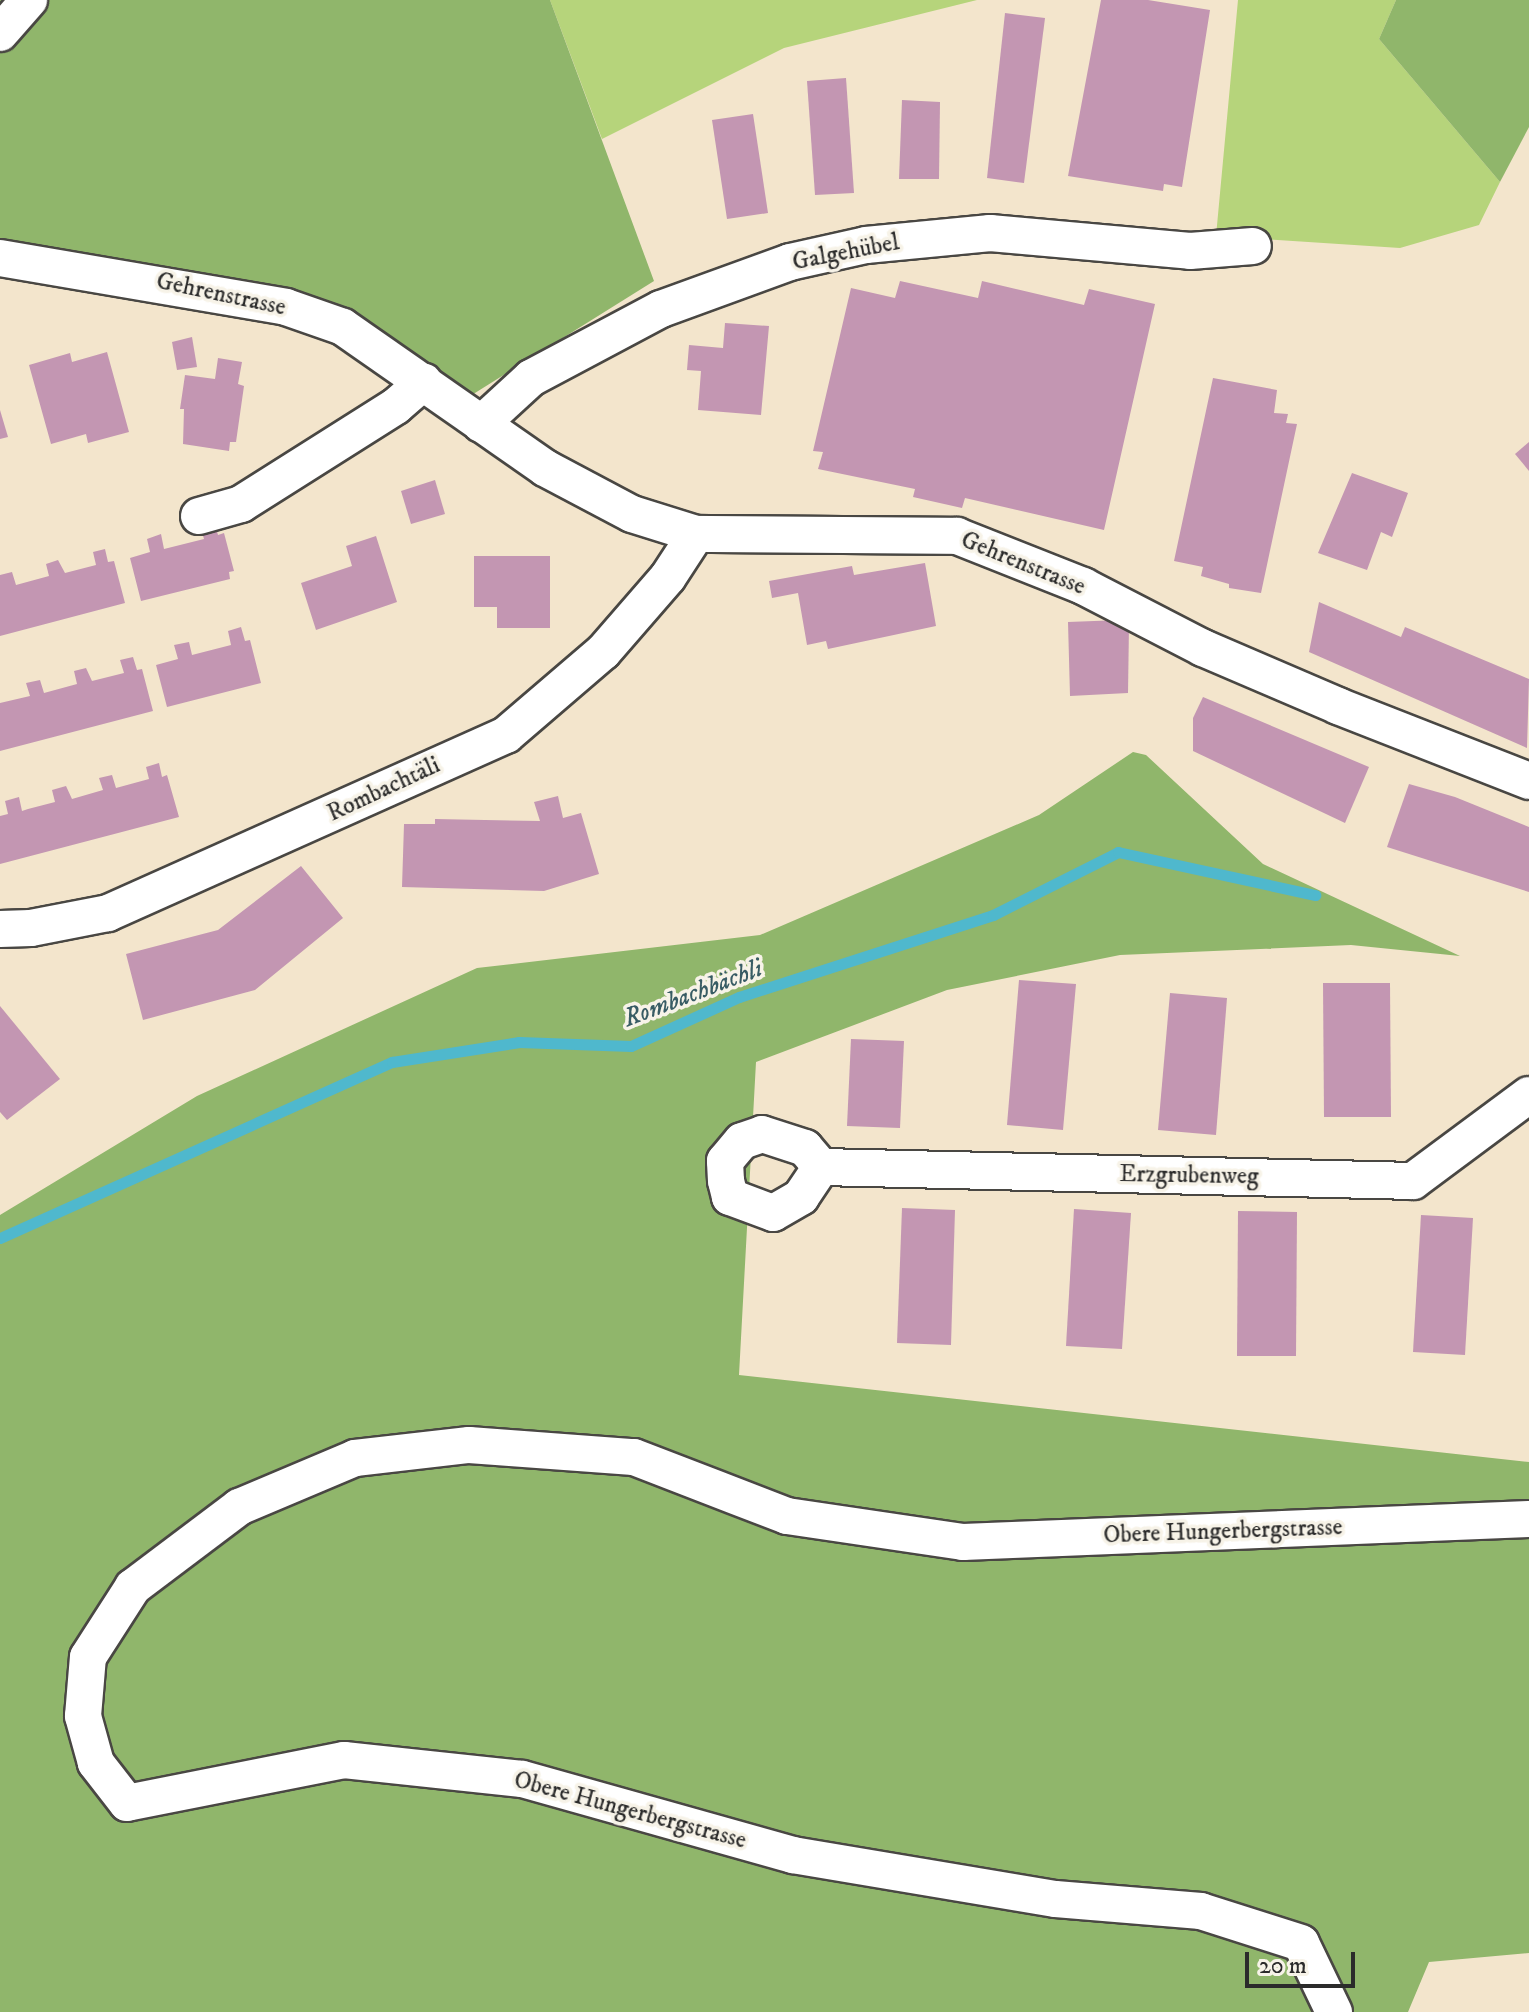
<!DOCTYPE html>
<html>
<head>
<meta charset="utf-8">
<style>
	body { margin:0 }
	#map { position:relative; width:1529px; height:2012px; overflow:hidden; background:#f3e5cc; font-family:"IM FELL DW Pica",serif }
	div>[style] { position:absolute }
	.green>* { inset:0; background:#b6d47b }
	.forest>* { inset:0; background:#90b66b }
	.stream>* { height:11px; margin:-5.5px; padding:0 5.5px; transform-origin:5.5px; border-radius:5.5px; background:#4fb8cd }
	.building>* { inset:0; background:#c396b2 }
	.roads { filter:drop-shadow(2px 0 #494743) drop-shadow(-2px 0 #494743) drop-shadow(0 2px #494743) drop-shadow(0 -2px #494743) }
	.street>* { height:36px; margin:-18px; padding:0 18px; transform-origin:18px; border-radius:18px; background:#fff }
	span { translate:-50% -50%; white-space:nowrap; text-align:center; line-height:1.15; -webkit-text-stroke:7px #f7f3e8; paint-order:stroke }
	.street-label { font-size:24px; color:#2b2b2b }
	.water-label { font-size:26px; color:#385c64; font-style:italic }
	.scale { position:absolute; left:1245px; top:1952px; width:110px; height:36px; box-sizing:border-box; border:4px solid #2b2b2b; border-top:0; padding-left:10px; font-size:24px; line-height:28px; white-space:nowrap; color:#2b2b2b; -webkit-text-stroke:6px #f7f3e8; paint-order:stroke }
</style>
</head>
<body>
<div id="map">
	<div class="green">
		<div style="clip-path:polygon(550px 0,977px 0,784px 48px,602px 139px)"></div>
		<div style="clip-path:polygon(1238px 0,1396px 0,1379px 39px,1500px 182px,1479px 225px,1400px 248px,1216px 236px)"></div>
	</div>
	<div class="forest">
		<div style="clip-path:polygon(0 0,550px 0,654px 281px,467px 398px,382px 330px,313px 303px,0 242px)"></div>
		<div style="clip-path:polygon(1396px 0,1529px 0,1529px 127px,1500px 182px,1379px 39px)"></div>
		<div style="clip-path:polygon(1133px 752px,1146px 755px,1263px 864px,1460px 956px,1351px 945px,1120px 955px,947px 990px,756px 1062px,739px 1375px,1529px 1462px,1529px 1953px,1429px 1962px,1408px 2012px,0 2012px,0 1215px,197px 1096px,477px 968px,760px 935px,1039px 815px)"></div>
	</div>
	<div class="stream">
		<div style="left:0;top:1238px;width:430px;rotate:-24.2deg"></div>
		<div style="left:392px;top:1062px;width:129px;rotate:-8.9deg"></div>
		<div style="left:519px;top:1042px;width:112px;rotate:2deg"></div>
		<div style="left:631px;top:1046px;width:119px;rotate:-24.4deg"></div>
		<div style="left:739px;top:997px;width:267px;rotate:-17.9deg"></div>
		<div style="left:993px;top:915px;width:140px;rotate:-26.7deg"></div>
		<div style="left:1118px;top:852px;width:202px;rotate:12.3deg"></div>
	</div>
	<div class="building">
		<div style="clip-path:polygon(1101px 0,1148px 0,1210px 10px,1182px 187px,1164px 184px,1163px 191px,1068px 176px)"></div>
		<div style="clip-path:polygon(1005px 13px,1045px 18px,1024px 183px,987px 178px)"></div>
		<div style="clip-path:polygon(846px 78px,854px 193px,815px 195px,807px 81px)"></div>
		<div style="clip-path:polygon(902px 100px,940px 102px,939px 179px,899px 179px)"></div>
		<div style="clip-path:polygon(753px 114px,768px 213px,727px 219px,712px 120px)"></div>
		<div style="clip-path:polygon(900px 281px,978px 298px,982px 281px,1084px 305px,1089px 289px,1155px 304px,1104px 530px,965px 498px,962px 508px,913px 497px,915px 489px,818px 469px,823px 452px,813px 451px,851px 288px,895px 298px)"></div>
		<div style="clip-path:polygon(725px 323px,769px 326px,761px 415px,698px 410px,701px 371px,687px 370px,689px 345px,723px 348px)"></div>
		<div style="clip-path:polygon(192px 337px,197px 367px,177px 370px,172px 342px)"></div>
		<div style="clip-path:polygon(107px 352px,129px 432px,88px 443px,86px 434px,51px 444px,29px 365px,70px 353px,72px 362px)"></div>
		<div style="clip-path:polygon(218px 358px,242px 362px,238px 384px,244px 386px,236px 442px,230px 442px,229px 451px,183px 444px,184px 409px,180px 409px,185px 375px,215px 379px)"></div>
		<div style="clip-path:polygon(1213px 378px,1277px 390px,1274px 413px,1288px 414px,1286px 423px,1297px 424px,1261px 593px,1229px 588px,1229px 584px,1201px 576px,1203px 567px,1174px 561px)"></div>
		<div style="clip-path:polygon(0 410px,8px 437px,0 439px)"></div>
		<div style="clip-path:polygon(1529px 442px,1529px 471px,1515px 454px)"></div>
		<div style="clip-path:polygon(1352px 473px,1408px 493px,1392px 537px,1381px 532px,1367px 570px,1318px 553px)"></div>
		<div style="clip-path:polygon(435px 480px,445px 514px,411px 524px,401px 491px)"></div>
		<div style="clip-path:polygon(214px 521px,218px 535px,224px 533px,234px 571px,229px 572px,230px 579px,141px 601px,130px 558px,150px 552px,147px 539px,161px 534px,164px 549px,204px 539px,200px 525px)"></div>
		<div style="clip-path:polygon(376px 536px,397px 602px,316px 630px,301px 583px,352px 566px,346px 546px)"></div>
		<div style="clip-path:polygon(105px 549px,108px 562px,114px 561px,125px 603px,0 636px,0 575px,12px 572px,16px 585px,49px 576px,46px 564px,58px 560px,65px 573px,96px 565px,93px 552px)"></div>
		<div style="clip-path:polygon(474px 556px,550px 556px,550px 628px,497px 628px,497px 607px,474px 607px)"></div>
		<div style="clip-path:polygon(925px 563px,936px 626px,828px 649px,826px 641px,807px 645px,798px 593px,772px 598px,769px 581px,852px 566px,854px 575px)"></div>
		<div style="clip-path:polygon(1319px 602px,1401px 637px,1405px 627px,1529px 679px,1527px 748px,1309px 652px)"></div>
		<div style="clip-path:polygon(1121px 620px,1129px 625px,1128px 693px,1070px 696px,1068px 622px)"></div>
		<div style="clip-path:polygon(241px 627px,245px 641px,250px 640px,261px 683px,167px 707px,156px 665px,178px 659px,174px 645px,189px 642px,192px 655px,231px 645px,228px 631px)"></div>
		<div style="clip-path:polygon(133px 657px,137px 670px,142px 669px,153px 711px,0 751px,0 703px,30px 696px,26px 683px,40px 680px,44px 693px,77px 684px,74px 671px,86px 668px,92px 681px,124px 673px,120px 660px)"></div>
		<div style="clip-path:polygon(1203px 697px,1369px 767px,1345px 823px,1193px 751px,1193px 718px)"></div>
		<div style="clip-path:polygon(159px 763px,162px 777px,167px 775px,179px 817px,0 864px,0 816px,8px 814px,5px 801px,19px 797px,22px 811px,28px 809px,55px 802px,52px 790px,66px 786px,72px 799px,103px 790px,99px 778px,112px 775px,116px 788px,149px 779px,146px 767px)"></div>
		<div style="clip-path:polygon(1409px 784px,1455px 797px,1529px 827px,1529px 892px,1387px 847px)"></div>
		<div style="clip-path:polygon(558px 796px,563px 818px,581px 813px,599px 874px,544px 891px,402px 887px,404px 824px,435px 824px,435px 819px,540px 821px,534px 802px)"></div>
		<div style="clip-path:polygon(301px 866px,343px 918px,255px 990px,143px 1020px,126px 954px,218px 930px)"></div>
		<div style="clip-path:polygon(1019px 980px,1076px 984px,1063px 1130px,1007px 1125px)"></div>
		<div style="clip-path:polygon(1323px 983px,1390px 983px,1391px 1117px,1324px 1117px)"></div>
		<div style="clip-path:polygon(1170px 993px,1227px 998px,1216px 1135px,1158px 1130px)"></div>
		<div style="clip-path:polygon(0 1006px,60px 1079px,7px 1120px,0 1112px)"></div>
		<div style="clip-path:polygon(851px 1039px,904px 1041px,900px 1128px,847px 1126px)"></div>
		<div style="clip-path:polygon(902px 1208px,955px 1210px,951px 1345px,897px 1343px)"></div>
		<div style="clip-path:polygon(1074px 1209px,1131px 1213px,1122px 1349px,1066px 1346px)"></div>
		<div style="clip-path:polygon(1238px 1211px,1297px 1212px,1296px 1356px,1237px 1356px)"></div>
		<div style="clip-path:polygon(1421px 1215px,1473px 1218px,1465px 1355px,1413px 1352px)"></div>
	</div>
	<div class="roads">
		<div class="street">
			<div style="left:0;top:33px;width:44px;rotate:-48.7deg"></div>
			<div style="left:0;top:258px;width:290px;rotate:9.7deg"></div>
			<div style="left:286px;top:307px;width:60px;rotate:19.3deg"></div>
			<div style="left:343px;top:327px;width:246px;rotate:34.9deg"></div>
			<div style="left:545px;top:468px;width:98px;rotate:27.9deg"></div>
			<div style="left:632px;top:514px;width:67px;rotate:17.4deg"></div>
			<div style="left:696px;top:534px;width:261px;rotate:0.4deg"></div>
			<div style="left:957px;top:536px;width:136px;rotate:21.6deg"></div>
			<div style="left:1083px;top:586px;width:135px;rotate:27.3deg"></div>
			<div style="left:1203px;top:648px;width:147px;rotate:23.2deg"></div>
			<div style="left:1338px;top:706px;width:205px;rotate:21.4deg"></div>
			<div style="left:481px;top:424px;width:68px;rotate:-42.6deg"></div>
			<div style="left:531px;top:378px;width:147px;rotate:-28deg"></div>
			<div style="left:661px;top:309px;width:137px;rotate:-20deg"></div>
			<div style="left:790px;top:262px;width:78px;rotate:-12.6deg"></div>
			<div style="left:866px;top:245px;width:125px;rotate:-5.5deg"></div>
			<div style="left:990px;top:233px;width:201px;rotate:5.1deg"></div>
			<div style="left:1190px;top:251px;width:63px;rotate:-4.5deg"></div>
			<div style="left:199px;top:516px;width:44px;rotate:-15.9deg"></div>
			<div style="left:241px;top:504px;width:183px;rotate:-32.3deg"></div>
			<div style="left:396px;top:406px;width:37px;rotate:-41deg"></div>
			<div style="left:0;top:929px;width:31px;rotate:-2deg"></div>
			<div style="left:31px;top:928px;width:78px;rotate:-11deg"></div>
			<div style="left:108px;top:913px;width:436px;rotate:-24.1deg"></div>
			<div style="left:506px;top:735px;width:128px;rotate:-40.6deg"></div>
			<div style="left:603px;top:652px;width:99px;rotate:-49.1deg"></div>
			<div style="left:668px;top:577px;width:51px;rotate:-56.9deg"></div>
			<div style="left:821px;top:1167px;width:36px;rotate:124deg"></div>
			<div style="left:801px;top:1197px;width:32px;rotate:150deg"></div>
			<div style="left:773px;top:1213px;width:46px;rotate:-159.6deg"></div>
			<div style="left:730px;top:1197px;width:16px;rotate:-104deg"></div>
			<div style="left:726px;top:1181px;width:20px;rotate:-93deg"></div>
			<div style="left:725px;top:1161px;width:26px;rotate:-50deg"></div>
			<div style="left:742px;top:1141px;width:21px;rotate:-19deg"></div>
			<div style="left:762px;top:1134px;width:45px;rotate:18deg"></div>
			<div style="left:805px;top:1148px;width:25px;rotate:50deg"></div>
			<div style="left:821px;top:1167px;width:592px;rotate:1.35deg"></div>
			<div style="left:1413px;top:1181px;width:144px;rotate:-36.6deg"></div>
			<div style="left:1334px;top:2012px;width:76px;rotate:-115.6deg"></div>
			<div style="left:1301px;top:1943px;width:105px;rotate:-162.3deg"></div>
			<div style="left:1201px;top:1911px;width:146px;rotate:-175.3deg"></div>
			<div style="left:1055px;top:1899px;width:266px;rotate:-170.5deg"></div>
			<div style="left:793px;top:1855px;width:281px;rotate:-164.3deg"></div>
			<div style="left:522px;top:1779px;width:179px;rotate:-173.9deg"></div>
			<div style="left:344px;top:1760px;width:221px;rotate:168.8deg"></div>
			<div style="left:127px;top:1803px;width:51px;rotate:-127.8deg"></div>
			<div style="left:96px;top:1763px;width:49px;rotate:-105.5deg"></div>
			<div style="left:83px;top:1716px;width:59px;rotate:-85.2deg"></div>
			<div style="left:88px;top:1657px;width:83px;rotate:-57.3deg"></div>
			<div style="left:133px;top:1587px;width:133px;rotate:-37deg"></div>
			<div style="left:239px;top:1507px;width:126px;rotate:-22.9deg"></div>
			<div style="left:355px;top:1458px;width:115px;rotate:-6.5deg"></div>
			<div style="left:469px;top:1445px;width:165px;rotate:4.2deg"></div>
			<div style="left:634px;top:1457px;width:164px;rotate:21.1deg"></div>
			<div style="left:787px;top:1516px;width:178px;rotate:8.4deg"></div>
			<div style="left:963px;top:1542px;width:566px;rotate:-2.33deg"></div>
		</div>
	</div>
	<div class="street-label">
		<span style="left:846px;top:253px;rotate:-11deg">Galgehübel</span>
		<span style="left:221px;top:295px;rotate:12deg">Gehrenstrasse</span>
		<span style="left:1023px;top:564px;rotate:22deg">Gehrenstrasse</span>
		<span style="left:384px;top:790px;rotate:-25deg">Rombachtäli</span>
		<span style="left:1189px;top:1176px;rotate:1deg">Erzgrubenweg</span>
		<span style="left:1223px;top:1532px;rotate:-2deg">Obere Hungerbergstrasse</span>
		<span style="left:630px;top:1811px;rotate:15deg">Obere Hungerbergstrasse</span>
	</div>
	<div class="water-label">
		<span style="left:693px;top:994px;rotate:-21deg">Rombachbächli</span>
	</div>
	<div class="scale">20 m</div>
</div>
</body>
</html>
